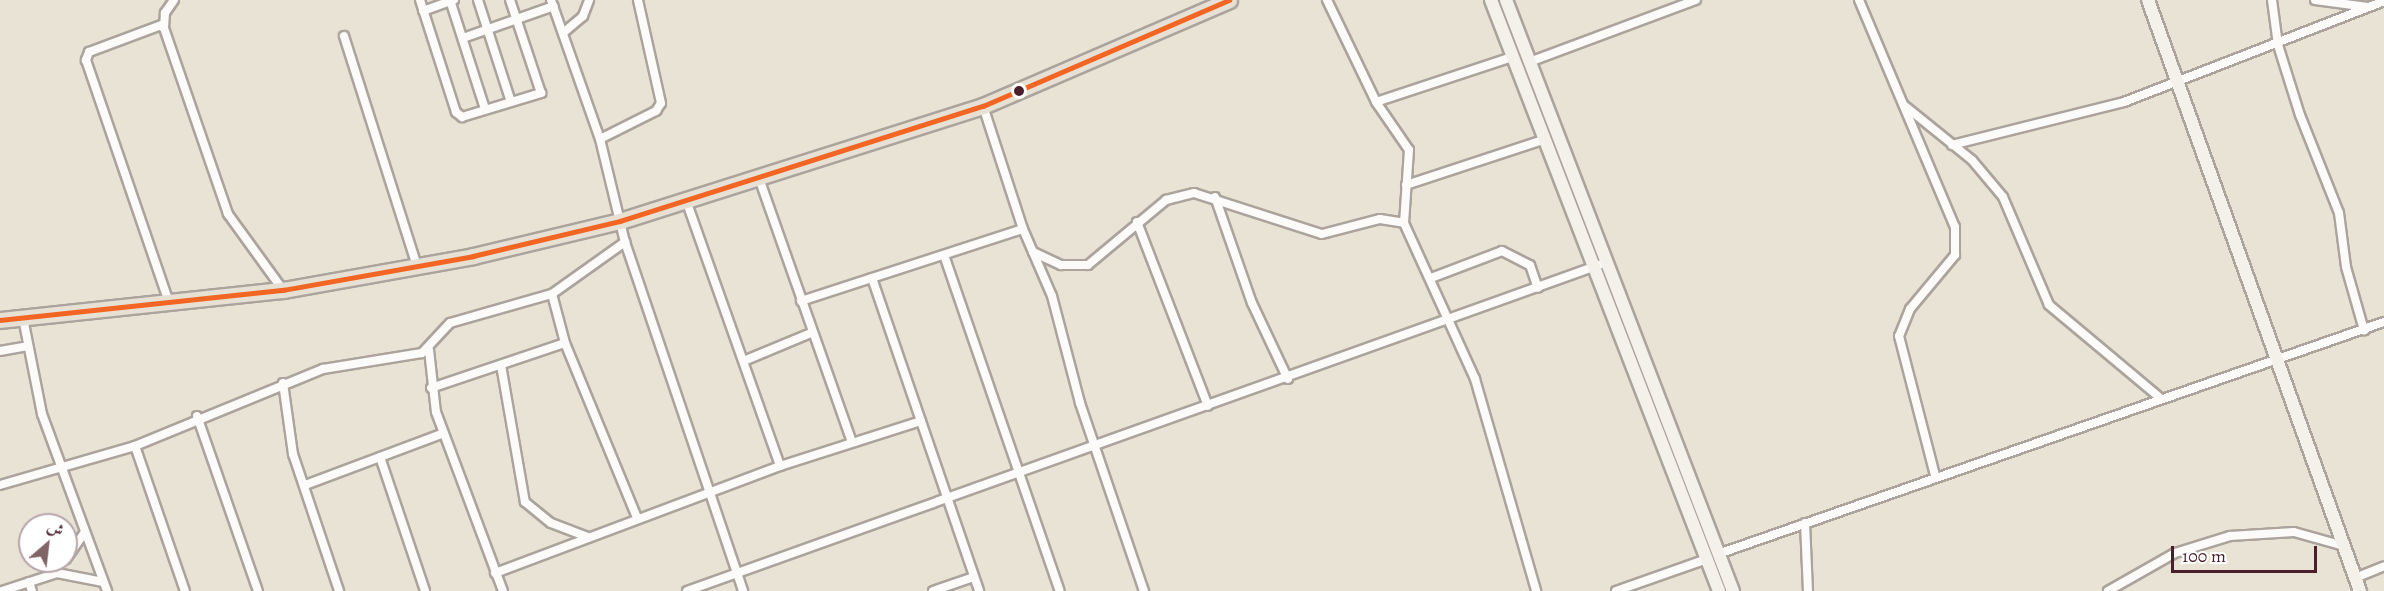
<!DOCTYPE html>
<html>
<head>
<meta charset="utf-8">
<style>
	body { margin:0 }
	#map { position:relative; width:2384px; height:591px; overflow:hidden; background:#e8e3d4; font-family:Alegreya,Amiri,serif }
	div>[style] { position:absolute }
	.roads { filter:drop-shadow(2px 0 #aba39c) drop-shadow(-2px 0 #aba39c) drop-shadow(0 2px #aba39c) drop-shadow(0 -2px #aba39c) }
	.street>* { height:8px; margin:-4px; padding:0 4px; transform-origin:4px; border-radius:4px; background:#fcfbf9 }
	.secondary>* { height:12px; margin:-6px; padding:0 6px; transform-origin:6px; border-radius:6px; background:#f3f1ea }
	.highway>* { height:15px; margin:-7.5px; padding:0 7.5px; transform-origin:7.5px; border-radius:7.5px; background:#e6e1d4 }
	.bus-1>* { height:4.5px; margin:-2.25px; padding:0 2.25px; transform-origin:2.25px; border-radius:2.25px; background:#f26522 }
	.dots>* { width:16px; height:16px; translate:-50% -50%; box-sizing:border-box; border:3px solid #fff; border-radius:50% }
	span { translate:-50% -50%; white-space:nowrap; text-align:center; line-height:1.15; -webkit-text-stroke:6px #fff; paint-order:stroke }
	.north { position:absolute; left:18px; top:513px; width:60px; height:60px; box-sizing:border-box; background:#fff; border:2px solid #b7a5aa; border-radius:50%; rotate:28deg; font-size:16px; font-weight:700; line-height:24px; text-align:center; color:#4a1f2b }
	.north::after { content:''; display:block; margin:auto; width:21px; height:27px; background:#816466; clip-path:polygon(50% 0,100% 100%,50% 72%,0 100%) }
	.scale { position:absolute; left:2171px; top:546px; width:146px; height:27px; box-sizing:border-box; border:3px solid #4a1f2b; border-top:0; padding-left:8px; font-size:18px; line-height:21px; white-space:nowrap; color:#4a1f2b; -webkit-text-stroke:4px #fff; paint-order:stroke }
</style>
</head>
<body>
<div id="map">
	<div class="roads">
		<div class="street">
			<div style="left:174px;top:0;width:16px;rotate:125deg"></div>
			<div style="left:165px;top:13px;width:15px;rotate:94deg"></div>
			<div style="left:164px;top:28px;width:197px;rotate:71deg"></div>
			<div style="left:228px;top:214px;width:94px;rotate:54.1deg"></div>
			<div style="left:420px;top:0;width:118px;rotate:72.2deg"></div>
			<div style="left:456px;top:112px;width:8px;rotate:40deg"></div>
			<div style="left:462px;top:117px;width:83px;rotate:-16.9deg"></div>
			<div style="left:541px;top:93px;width:98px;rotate:-108.4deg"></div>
			<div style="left:450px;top:0;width:114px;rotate:72.2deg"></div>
			<div style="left:478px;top:0;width:107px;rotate:72.1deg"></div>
			<div style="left:551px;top:0;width:147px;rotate:70.6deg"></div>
			<div style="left:600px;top:139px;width:106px;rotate:76.4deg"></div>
			<div style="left:625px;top:242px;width:368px;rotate:71.3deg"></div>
			<div style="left:1327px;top:0;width:113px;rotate:64.3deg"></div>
			<div style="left:1376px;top:102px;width:58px;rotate:55.5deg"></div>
			<div style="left:1409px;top:150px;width:73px;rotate:93.9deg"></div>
			<div style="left:1404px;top:223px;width:171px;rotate:65.5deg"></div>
			<div style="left:1475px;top:379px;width:221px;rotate:73.9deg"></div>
			<div style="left:1859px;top:0;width:246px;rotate:67.1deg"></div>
			<div style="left:1955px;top:227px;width:28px;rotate:90deg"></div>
			<div style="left:1955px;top:255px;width:70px;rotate:129.8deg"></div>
			<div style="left:1910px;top:309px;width:29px;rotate:112deg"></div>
			<div style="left:1899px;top:336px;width:144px;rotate:75.5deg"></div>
			<div style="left:2272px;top:0;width:45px;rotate:82.4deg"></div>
			<div style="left:2278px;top:45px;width:73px;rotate:72.6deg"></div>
			<div style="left:2300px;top:115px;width:105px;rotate:68.3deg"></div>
			<div style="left:2339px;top:213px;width:54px;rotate:82.6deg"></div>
			<div style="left:2346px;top:267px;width:66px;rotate:74.1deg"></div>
			<div style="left:2315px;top:0;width:53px;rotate:7.5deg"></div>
			<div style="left:423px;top:11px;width:33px;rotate:-20deg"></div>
			<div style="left:164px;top:24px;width:80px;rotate:159.5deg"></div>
			<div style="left:89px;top:52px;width:9px;rotate:111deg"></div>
			<div style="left:86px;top:60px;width:259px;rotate:71.1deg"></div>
			<div style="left:563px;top:33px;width:26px;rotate:-40deg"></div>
			<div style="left:583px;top:16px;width:17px;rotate:-69deg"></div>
			<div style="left:344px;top:36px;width:241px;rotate:72.4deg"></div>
			<div style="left:463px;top:38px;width:96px;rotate:-19.4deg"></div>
			<div style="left:1529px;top:62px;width:178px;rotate:-20.4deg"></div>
			<div style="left:1376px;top:102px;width:143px;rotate:-18.3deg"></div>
			<div style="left:983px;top:106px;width:129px;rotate:72deg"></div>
			<div style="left:1023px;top:229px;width:73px;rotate:66.6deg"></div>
			<div style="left:1052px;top:296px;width:111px;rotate:75.3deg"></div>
			<div style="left:1080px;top:403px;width:199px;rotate:71.2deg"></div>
			<div style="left:1905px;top:106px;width:86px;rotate:38.9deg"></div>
			<div style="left:1972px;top:160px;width:48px;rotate:50deg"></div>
			<div style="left:2003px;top:197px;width:117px;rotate:66.9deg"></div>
			<div style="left:2049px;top:305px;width:143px;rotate:39.9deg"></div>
			<div style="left:600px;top:139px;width:63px;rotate:-26.6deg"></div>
			<div style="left:656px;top:111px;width:9px;rotate:-58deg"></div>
			<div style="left:661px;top:103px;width:106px;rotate:-102.6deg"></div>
			<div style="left:1952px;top:145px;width:177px;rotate:-14deg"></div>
			<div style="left:2124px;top:102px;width:279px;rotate:-21.2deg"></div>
			<div style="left:760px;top:181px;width:277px;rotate:70.6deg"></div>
			<div style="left:1406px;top:185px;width:144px;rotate:-18.2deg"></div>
			<div style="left:1215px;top:197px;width:112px;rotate:70.8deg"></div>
			<div style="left:1252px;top:303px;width:84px;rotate:64.7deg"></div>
			<div style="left:687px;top:203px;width:279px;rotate:70.5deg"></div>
			<div style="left:1137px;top:222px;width:197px;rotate:68.9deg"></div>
			<div style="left:1033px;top:252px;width:31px;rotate:25deg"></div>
			<div style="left:1061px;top:265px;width:27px"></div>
			<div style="left:1088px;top:265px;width:102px;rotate:-39.8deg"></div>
			<div style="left:1166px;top:200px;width:29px;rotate:-14deg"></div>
			<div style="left:1194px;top:193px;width:134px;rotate:17.8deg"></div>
			<div style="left:1322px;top:234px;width:60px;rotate:-14.5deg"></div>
			<div style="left:1380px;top:219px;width:24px;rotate:9deg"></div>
			<div style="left:944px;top:255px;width:355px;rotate:71deg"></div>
			<div style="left:872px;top:278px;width:331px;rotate:71.1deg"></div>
			<div style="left:1431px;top:278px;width:76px;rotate:-20.8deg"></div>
			<div style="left:1502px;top:251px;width:31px;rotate:27deg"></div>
			<div style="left:1530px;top:265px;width:24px;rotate:71deg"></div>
			<div style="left:552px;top:294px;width:51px;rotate:75.1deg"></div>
			<div style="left:565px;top:343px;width:189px;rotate:67.6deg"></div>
			<div style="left:801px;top:301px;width:233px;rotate:-18deg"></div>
			<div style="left:23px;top:318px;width:98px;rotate:78.8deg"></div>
			<div style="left:42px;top:414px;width:189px;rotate:69.8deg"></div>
			<div style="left:429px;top:350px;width:62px;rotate:83.6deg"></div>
			<div style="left:436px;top:412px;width:191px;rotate:69.5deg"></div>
			<div style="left:0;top:351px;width:28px;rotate:-10deg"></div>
			<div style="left:746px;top:360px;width:70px;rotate:-22.6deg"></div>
			<div style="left:501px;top:365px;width:139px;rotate:80.1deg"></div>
			<div style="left:525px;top:502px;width:33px;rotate:39deg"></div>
			<div style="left:551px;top:523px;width:40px;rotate:21deg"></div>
			<div style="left:283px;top:383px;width:72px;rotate:82deg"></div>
			<div style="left:293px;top:454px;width:145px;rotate:71.4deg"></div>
			<div style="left:431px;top:388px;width:141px;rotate:-18.6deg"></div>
			<div style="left:197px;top:416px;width:185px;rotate:70.8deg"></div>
			<div style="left:135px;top:446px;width:153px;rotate:71deg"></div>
			<div style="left:380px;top:457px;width:141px;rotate:71.4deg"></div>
			<div style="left:0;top:485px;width:141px;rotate:-16.1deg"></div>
			<div style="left:135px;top:446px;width:203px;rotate:-22.3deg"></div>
			<div style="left:323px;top:369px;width:100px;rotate:-9.2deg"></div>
			<div style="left:422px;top:353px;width:41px;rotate:-47deg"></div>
			<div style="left:450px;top:323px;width:106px;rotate:-15.9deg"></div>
			<div style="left:552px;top:294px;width:90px;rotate:-35.5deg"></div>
			<div style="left:305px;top:485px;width:148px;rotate:-20.5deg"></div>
			<div style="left:1805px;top:523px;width:68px;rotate:87.5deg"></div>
			<div style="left:1718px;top:554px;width:705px;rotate:-19.21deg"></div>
			<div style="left:66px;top:559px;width:33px;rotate:-55deg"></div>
			<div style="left:495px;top:573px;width:304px;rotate:-20.6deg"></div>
			<div style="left:780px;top:466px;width:148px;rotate:-17.7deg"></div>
			<div style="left:2355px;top:578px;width:31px;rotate:-22deg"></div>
			<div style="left:29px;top:582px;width:9px;rotate:72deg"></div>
			<div style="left:2px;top:591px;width:58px;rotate:-18.1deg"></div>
			<div style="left:57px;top:573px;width:47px;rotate:11.1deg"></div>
			<div style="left:687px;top:591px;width:969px;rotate:-19.67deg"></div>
			<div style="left:933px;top:591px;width:43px;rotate:-18.9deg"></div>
			<div style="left:1616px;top:591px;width:96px;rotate:-19.4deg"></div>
			<div style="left:2108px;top:591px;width:77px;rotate:-29.6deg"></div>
			<div style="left:2175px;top:553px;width:58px;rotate:-17.2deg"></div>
			<div style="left:2230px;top:536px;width:64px;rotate:-3.6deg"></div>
			<div style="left:2294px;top:532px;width:52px;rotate:15.6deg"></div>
		</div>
		<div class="secondary">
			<div style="left:1491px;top:0;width:633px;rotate:68.9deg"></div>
			<div style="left:1506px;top:0;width:633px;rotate:68.99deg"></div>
			<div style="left:2148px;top:0;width:628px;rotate:70.27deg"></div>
		</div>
		<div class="highway">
			<div style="left:0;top:320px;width:285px;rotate:-6.1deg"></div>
			<div style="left:283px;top:290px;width:193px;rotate:-10.1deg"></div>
			<div style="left:473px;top:256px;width:151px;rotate:-13.4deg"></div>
			<div style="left:620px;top:221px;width:381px;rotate:-17.6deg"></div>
			<div style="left:983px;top:106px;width:268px;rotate:-23.3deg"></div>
		</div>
	</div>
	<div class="bus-1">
		<div style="left:0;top:320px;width:285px;rotate:-6.1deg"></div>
		<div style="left:283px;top:290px;width:193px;rotate:-10.1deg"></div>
		<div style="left:473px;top:256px;width:151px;rotate:-13.4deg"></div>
		<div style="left:620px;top:221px;width:381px;rotate:-17.6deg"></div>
		<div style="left:983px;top:106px;width:268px;rotate:-23.3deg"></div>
	</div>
	<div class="dots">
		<div style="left:1019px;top:91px;background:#4a1f2b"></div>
	</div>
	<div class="north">ش</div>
	<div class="scale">100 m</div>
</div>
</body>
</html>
